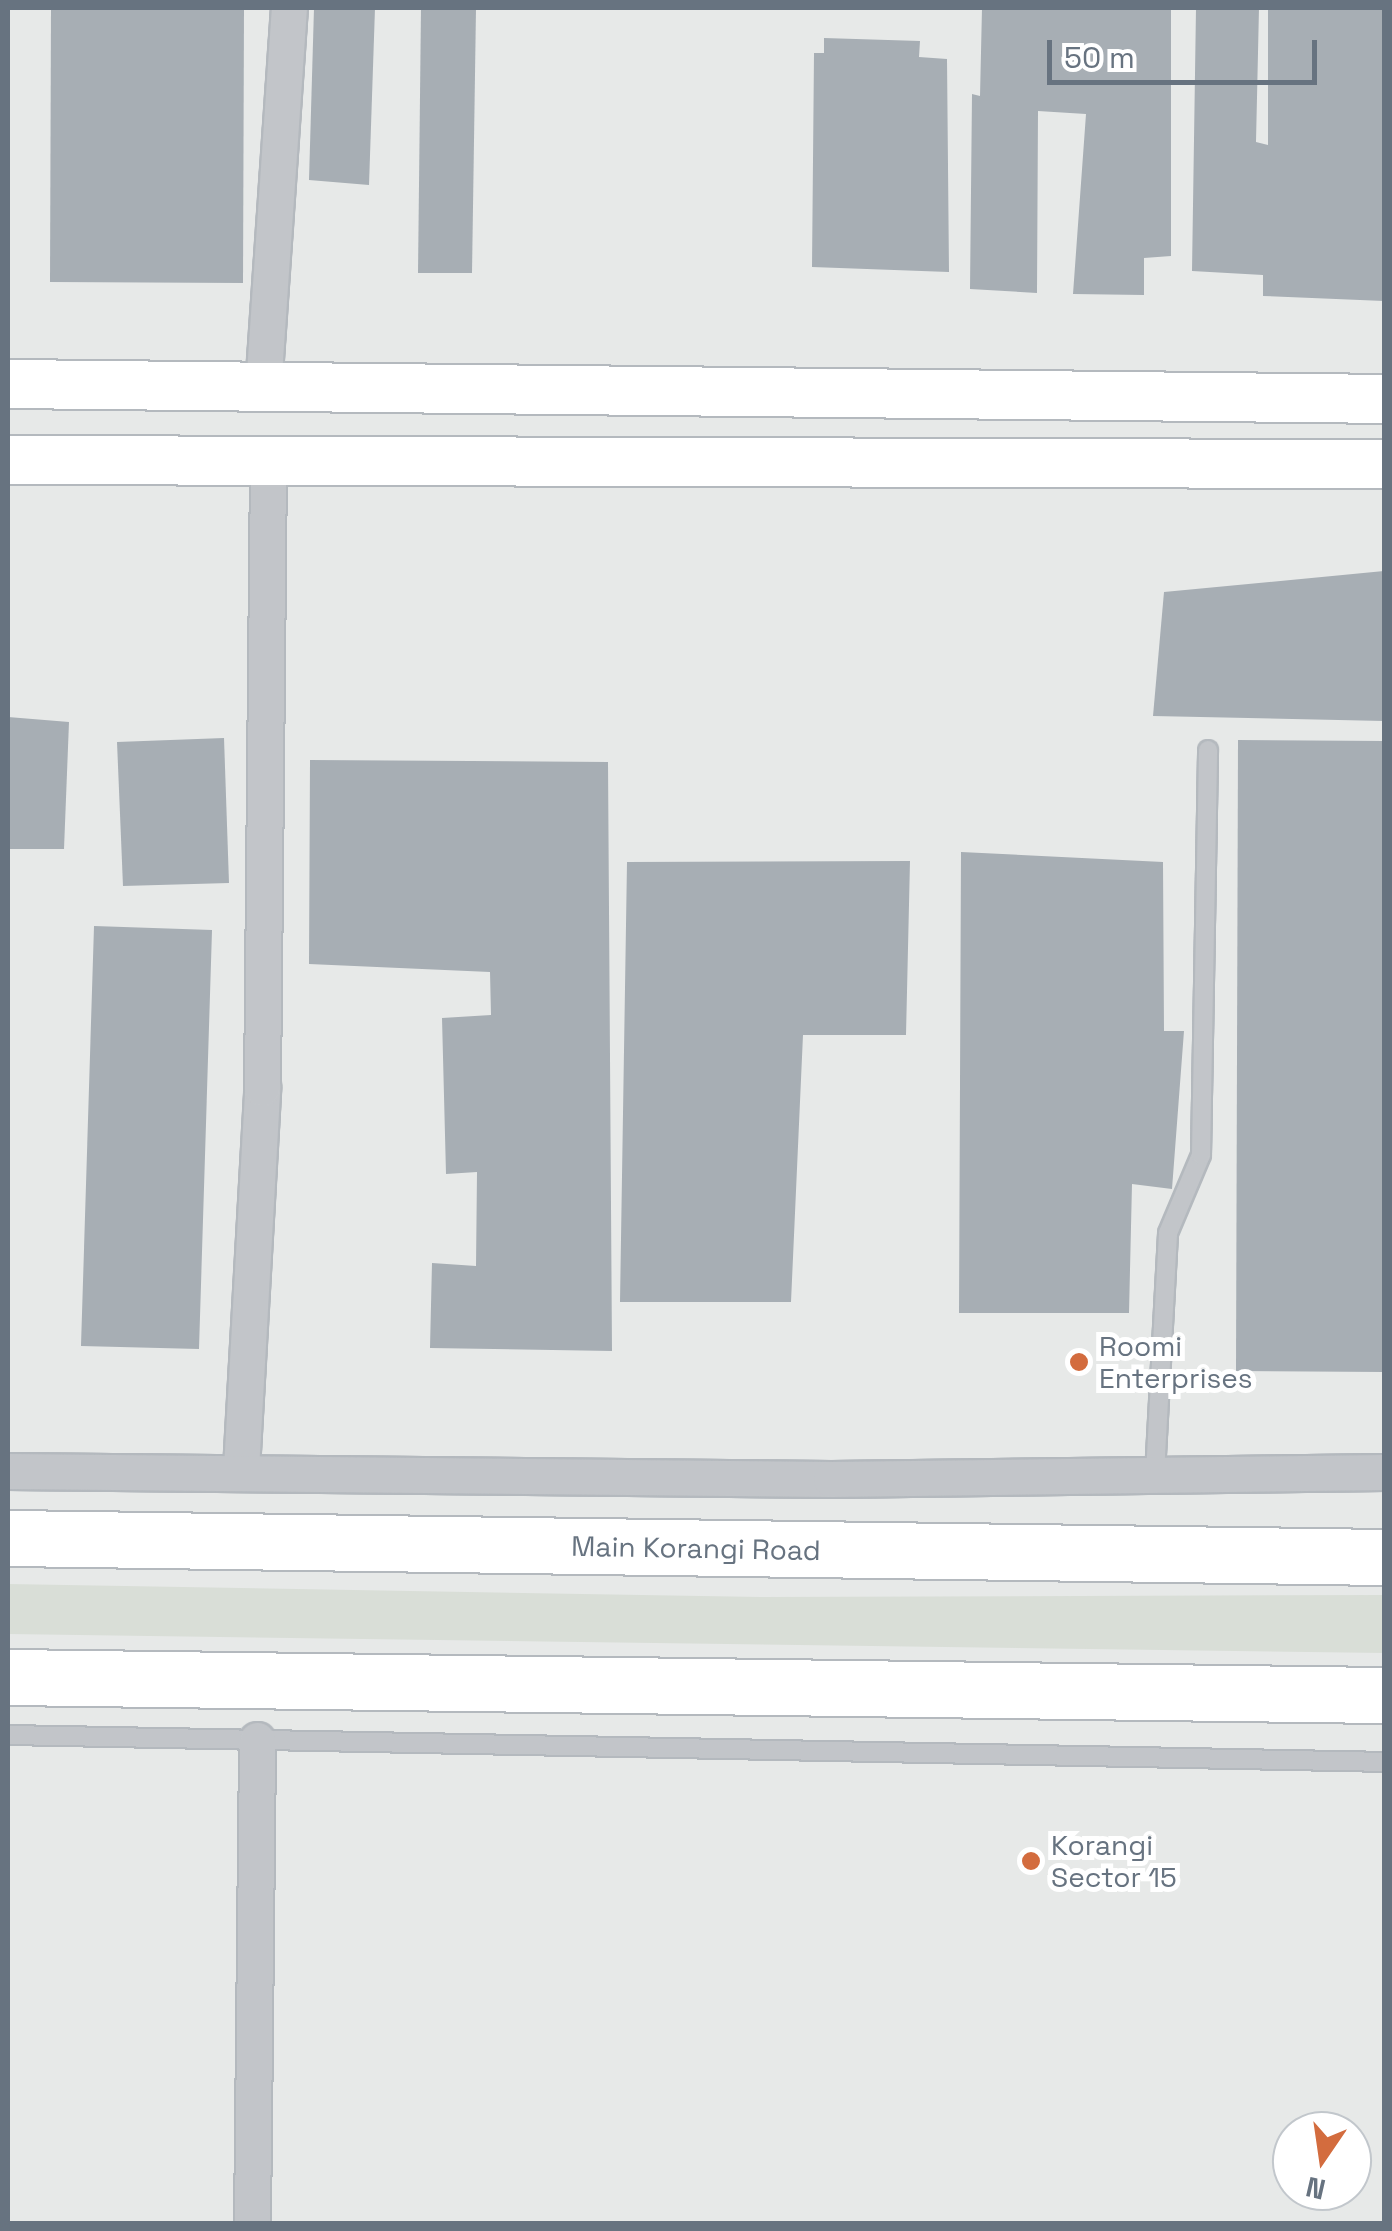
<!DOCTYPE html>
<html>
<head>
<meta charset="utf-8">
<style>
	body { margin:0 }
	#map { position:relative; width:1392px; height:2231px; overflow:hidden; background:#f9faf8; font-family:"Space Grotesk",sans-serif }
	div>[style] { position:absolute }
	.built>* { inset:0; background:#e7e9e8 }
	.green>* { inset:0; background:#d9ded7 }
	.building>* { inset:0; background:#a7aeb4 }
	.roads { filter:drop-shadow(2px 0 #b4b9be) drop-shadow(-2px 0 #b4b9be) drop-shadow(0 2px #b4b9be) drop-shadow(0 -2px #b4b9be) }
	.lane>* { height:18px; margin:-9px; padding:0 9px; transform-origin:9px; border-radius:9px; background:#c2c5c9 }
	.street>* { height:35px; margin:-17.5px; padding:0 17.5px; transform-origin:17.5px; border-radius:17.5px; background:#c2c5c9 }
	.secondary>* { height:48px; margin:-24px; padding:0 24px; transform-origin:24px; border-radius:24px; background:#fff }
	.primary>* { height:55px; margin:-27.5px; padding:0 27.5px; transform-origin:27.5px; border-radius:27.5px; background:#fff }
	.dots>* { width:28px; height:28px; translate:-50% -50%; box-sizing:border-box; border:5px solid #fff; border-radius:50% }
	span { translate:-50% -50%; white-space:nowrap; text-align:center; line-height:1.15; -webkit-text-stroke:10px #fff; paint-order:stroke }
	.poi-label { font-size:28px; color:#677380 }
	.left { translate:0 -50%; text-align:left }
	.street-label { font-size:28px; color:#677380 }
	.frame { position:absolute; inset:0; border:10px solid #677380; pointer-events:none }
	.north { position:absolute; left:1272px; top:2111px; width:100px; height:100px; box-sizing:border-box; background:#fff; border:2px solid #c2c7cc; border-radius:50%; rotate:193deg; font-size:28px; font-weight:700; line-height:40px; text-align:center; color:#677380 }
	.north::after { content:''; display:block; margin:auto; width:35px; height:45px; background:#d36c3e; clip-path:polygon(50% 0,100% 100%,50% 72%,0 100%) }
	.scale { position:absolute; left:1047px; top:40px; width:270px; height:45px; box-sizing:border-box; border:5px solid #677380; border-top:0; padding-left:12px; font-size:30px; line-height:35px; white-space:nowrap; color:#677380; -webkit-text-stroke:8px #fff; paint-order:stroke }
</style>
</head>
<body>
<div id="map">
	<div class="built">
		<div style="clip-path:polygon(evenodd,8px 8px,1384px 8px,1384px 2223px,8px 2224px,8px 8px,1292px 2131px,1352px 2131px,1352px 2191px,1292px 2191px,1292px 2131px)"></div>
	</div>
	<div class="green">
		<div style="clip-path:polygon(8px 1584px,761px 1597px,1384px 1595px,1384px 1653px,8px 1634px)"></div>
	</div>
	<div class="building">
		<div style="clip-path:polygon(51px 8px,244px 8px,243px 283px,50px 282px)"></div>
		<div style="clip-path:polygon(314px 8px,375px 8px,369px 185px,309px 180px)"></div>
		<div style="clip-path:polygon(421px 8px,476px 8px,472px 273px,418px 273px)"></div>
		<div style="clip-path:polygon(982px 8px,1171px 8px,1171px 256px,1144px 258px,1144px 295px,1073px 294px,1086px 114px,1038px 111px,1037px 293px,970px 289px,972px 94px,980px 96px)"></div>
		<div style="clip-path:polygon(1196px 8px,1259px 8px,1256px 142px,1268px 145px,1268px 8px,1384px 8px,1384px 301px,1263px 296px,1263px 275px,1192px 271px)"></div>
		<div style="clip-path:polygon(824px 38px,920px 41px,919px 57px,947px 59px,949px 272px,812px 267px,814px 53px,824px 53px)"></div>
		<div style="clip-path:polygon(1384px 571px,1384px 721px,1153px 716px,1164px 592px)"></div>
		<div style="clip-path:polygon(8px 717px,69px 722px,64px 849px,8px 849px)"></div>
		<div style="clip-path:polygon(224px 738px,229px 883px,123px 886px,117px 742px)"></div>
		<div style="clip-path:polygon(1238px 740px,1384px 741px,1384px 1372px,1236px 1371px)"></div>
		<div style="clip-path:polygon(310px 760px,608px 762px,612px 1351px,430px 1348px,432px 1263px,476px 1266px,477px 1172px,446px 1174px,442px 1018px,491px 1015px,490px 972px,309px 964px)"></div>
		<div style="clip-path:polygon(961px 852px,1163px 862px,1164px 1031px,1184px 1031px,1172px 1189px,1132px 1184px,1129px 1313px,959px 1313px)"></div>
		<div style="clip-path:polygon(910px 861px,906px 1035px,803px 1035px,791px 1302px,620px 1302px,627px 862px)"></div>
		<div style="clip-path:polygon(94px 926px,212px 930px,199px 1349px,81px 1346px)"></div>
	</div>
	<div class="roads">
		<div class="lane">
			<div style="left:1155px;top:1474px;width:241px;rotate:-86.9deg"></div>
			<div style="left:1168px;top:1233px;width:85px;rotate:-67.1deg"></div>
			<div style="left:1201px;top:1155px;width:405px;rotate:-89deg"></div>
			<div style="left:8px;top:1735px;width:1376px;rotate:1.12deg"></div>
		</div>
		<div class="street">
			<div style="left:263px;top:388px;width:381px;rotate:-86.1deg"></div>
			<div style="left:241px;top:1469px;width:382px;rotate:-86.8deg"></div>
			<div style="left:262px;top:1088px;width:623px;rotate:-89.45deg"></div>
			<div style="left:8px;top:1471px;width:823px;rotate:0.56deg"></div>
			<div style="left:831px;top:1479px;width:553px;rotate:-0.73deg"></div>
			<div style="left:252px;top:2224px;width:484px;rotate:-89.4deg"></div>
		</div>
		<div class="secondary">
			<div style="left:8px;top:384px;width:1376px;rotate:0.62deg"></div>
			<div style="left:8px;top:460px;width:1376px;rotate:0.17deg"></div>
		</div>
		<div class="primary">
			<div style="left:8px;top:1538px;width:1376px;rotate:0.79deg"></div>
			<div style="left:8px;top:1677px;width:1376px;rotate:0.75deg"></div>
		</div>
	</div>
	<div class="dots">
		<div style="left:1079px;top:1362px;background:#d36c3e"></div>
		<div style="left:1031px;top:1861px;background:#d36c3e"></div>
	</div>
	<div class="poi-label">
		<span class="left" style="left:1099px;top:1362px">Roomi<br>Enterprises</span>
		<span class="left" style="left:1051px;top:1861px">Korangi<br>Sector 15</span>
	</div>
	<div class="street-label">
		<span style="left:696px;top:1548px;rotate:1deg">Main Korangi Road</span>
	</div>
	<div class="frame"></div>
	<div class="north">N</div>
	<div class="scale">50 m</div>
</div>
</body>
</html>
